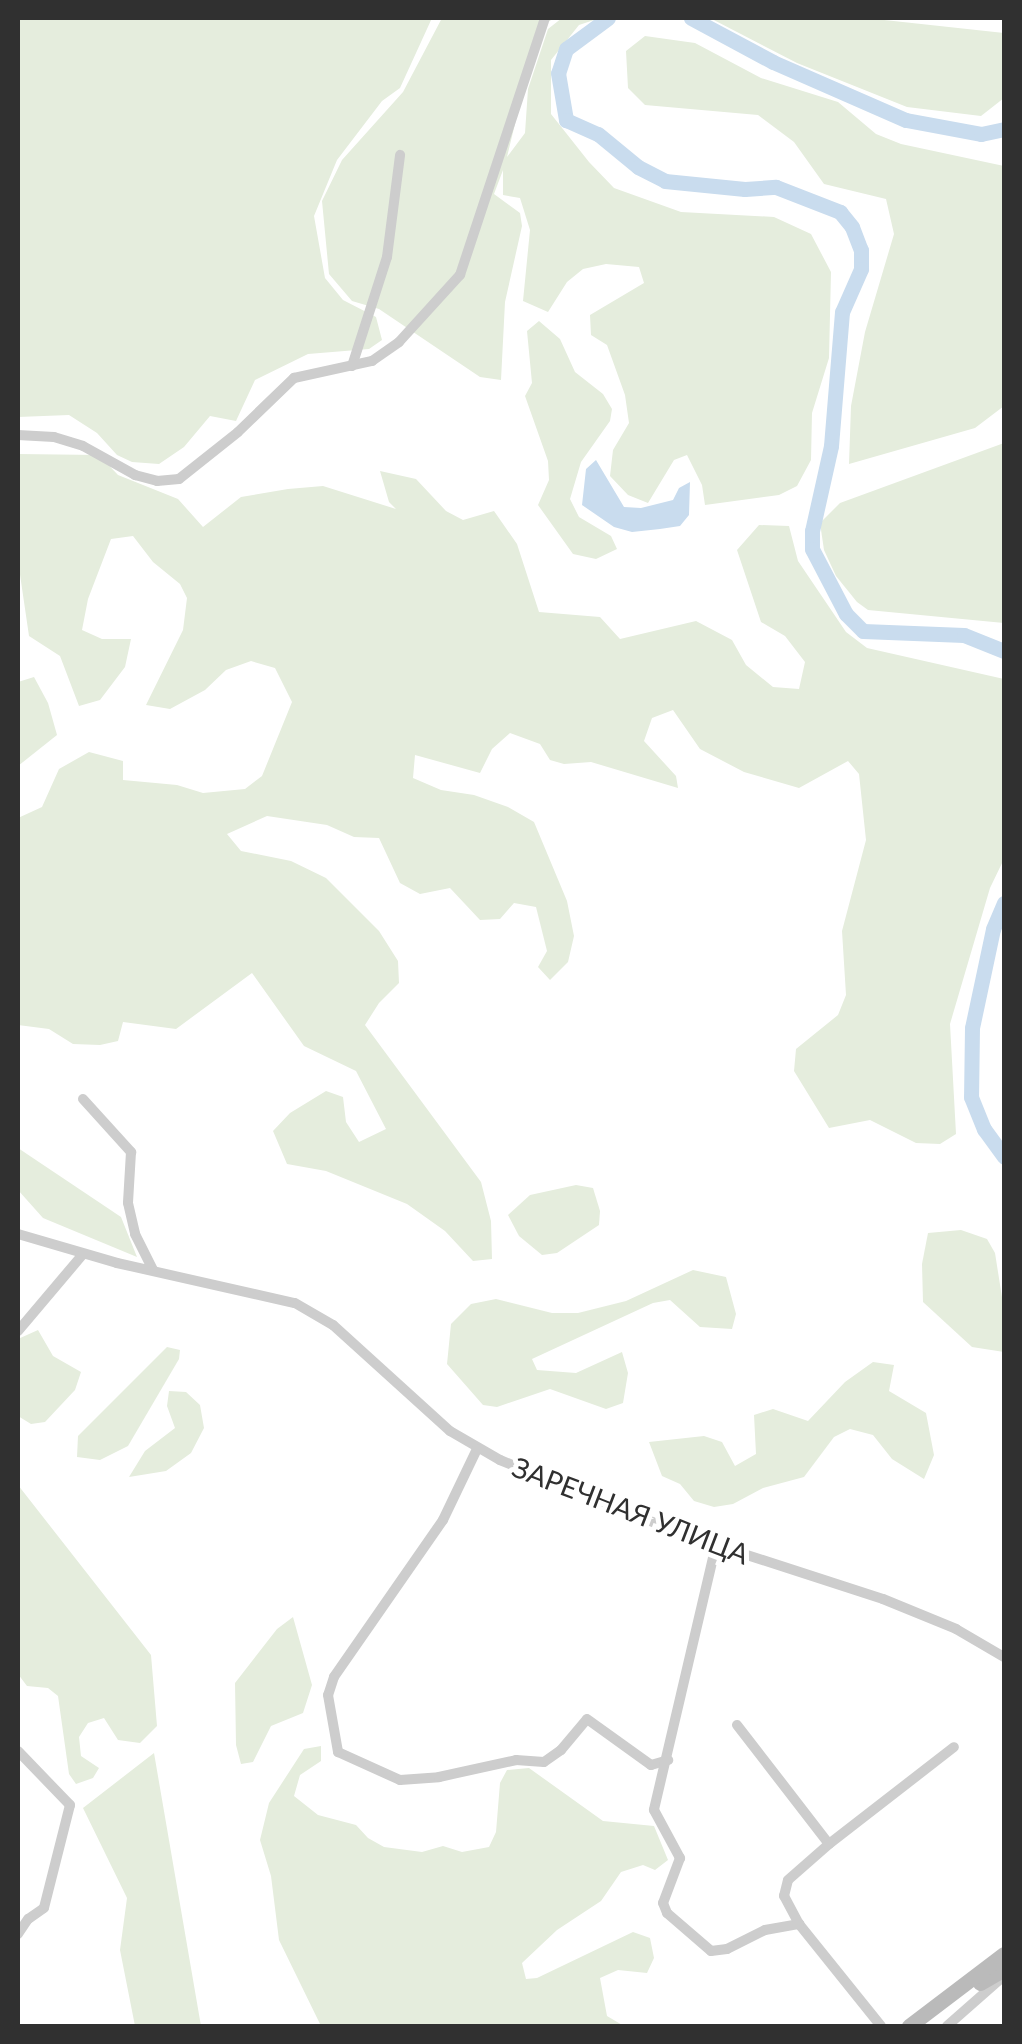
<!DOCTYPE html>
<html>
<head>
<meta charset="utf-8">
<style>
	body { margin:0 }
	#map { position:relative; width:1022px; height:2044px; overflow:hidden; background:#fff; font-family:Lato,sans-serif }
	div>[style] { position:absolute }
	.green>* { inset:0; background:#e5eddd }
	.water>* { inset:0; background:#c9dcee }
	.river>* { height:15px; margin:-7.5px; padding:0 7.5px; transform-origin:7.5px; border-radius:7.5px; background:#c9dcee }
	.minor>* { height:10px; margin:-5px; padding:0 5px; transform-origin:5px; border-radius:5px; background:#cdcdcd }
	.secondary>* { height:15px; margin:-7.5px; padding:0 7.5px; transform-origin:7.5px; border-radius:7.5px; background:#bababa }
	span { translate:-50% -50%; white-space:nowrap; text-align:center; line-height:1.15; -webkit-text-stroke:10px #fff; paint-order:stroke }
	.street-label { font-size:28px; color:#303030 }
	.frame { position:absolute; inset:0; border:20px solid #303030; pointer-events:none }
</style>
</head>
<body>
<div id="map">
	<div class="green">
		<div style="clip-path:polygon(18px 18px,432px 18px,400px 88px,382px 101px,337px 160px,314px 216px,325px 278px,343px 300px,376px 317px,382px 340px,369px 349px,308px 354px,255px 380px,236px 421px,210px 416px,184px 447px,159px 464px,132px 462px,117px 455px,97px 433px,69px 415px,18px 417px)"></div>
		<div style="clip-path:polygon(442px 18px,554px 18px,538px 29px,507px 157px,525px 133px,528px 89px,548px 29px,562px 18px,600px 18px,579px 25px,551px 60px,551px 114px,589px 162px,614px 188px,681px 212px,774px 217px,811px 234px,831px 272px,829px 358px,812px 413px,811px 460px,797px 486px,779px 495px,705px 505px,702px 485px,687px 455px,674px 460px,648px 503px,628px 495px,610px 476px,613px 450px,629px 423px,625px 395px,607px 345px,591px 335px,590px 315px,644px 283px,639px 267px,606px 264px,583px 269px,567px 282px,548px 312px,523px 301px,530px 230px,520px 198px,503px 195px,503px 170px,494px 194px,520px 213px,522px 226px,505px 302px,501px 380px,480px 377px,379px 309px,352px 301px,329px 274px,322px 201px,342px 160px,403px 92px)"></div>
		<div style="clip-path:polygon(710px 18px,866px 18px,1004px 33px,1004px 98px,981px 116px,907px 107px,797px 63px)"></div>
		<div style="clip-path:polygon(645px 36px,695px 43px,761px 78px,838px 102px,876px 134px,901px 144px,1004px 166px,1004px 406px,975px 428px,849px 464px,851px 406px,865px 332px,894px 234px,886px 199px,824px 184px,794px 142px,758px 115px,645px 105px,628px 88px,626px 51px)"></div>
		<div style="clip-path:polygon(539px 321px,560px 339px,575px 372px,603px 394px,612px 409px,610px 421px,581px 462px,570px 499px,579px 517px,611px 536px,617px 549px,596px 559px,573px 554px,538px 505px,549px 480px,548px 461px,525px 396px,532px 383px,527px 331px)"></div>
		<div style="clip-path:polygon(1004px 443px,1004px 623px,868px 610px,857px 602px,836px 576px,824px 550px,820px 523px,840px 503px)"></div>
		<div style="clip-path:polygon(18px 454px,99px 455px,118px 475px,178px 499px,203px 527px,241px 497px,288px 489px,323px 486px,396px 509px,389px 502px,380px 471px,416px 479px,446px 511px,463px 520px,494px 511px,517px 544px,539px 612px,600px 617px,620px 639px,696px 621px,732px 640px,746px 665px,773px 687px,799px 689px,805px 662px,785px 636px,761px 622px,737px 550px,759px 525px,789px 526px,798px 561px,846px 632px,867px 648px,1004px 679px,1004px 859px,990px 888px,950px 1024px,956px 1134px,940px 1144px,916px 1143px,870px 1120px,829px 1128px,794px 1071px,796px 1049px,838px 1015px,846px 995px,842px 931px,866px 840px,859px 774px,848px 761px,799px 788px,744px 772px,700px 749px,673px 710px,652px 718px,644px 741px,676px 776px,678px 788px,591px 762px,564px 764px,550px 760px,540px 744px,510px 733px,492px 749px,480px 773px,415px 755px,413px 778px,441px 790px,474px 795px,508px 807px,534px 822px,567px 901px,574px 936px,568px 962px,550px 980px,538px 967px,547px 951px,536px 907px,514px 903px,500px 919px,480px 920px,450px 888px,420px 894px,400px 883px,379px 838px,354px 837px,327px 825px,267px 816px,227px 834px,241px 851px,291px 861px,326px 878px,379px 931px,398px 961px,399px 983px,379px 1003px,365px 1025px,481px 1182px,491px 1221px,492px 1259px,473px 1261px,445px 1231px,407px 1204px,326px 1171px,287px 1164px,273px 1131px,290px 1113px,326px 1091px,343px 1097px,346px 1122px,359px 1142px,386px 1129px,356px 1071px,304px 1046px,252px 973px,176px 1029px,123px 1022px,118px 1041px,100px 1045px,73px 1044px,49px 1029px,18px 1025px,18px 818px,42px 807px,59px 769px,89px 752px,123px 761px,123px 780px,177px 785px,203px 793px,245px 789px,262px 776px,292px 702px,275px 668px,251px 661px,226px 670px,205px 690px,170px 709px,146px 705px,183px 630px,187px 598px,180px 584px,153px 562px,133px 536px,111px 539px,88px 599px,82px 630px,102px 639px,131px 639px,125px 667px,100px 700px,79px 706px,60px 656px,29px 636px,18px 561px)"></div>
		<div style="clip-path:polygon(34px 677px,48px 703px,57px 735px,18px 766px,18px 682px)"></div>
		<div style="clip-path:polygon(18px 1148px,121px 1217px,137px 1257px,43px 1218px,18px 1190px)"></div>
		<div style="clip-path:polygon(576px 1185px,593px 1188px,600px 1211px,599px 1225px,557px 1253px,542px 1255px,519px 1236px,508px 1215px,530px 1195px)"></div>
		<div style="clip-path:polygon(961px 1230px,987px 1239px,995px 1253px,1004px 1310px,1004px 1352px,972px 1347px,923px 1302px,922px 1264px,928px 1233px)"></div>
		<div style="clip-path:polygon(693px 1270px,726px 1277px,736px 1314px,732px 1329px,700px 1327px,670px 1300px,653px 1303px,532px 1359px,537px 1370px,576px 1373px,622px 1352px,628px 1373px,623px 1403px,606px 1409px,550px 1389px,497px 1407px,483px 1405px,447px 1364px,451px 1324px,471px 1304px,496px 1299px,552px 1313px,578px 1313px,626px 1301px)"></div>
		<div style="clip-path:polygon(38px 1330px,53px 1356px,81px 1372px,75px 1390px,45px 1422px,31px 1424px,18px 1416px,18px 1339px)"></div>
		<div style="clip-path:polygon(167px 1347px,180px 1350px,179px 1359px,128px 1446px,100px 1460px,77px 1457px,78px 1436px)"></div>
		<div style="clip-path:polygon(873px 1362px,894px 1365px,889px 1391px,926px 1413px,934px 1455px,924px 1479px,892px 1459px,873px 1435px,850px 1429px,834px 1437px,804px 1477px,763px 1488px,733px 1504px,714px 1507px,694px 1501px,680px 1484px,662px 1476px,649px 1442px,704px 1436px,722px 1442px,735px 1466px,756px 1454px,754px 1415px,773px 1409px,808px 1421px,845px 1382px)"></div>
		<div style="clip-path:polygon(169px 1391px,186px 1392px,200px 1405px,204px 1428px,191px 1453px,166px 1471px,129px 1477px,145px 1451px,175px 1428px,167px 1406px)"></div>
		<div style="clip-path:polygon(18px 1485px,151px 1655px,157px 1726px,140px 1743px,118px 1740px,104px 1718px,88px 1723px,79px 1737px,81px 1756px,99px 1768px,93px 1778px,76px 1784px,69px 1774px,58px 1696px,48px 1688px,27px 1686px,18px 1674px)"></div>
		<div style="clip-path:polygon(293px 1617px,312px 1685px,303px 1713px,271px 1726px,253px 1762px,241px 1764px,236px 1745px,235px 1683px,277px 1629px)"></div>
		<div style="clip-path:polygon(321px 1746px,321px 1761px,300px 1775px,294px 1796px,318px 1815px,356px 1825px,368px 1838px,384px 1847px,422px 1852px,443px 1846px,462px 1852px,489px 1847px,496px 1832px,500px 1783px,507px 1770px,529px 1768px,603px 1821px,654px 1826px,668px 1860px,655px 1870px,643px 1865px,621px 1872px,601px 1901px,557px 1930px,522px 1963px,526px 1979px,537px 1978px,633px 1932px,650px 1938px,654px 1958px,647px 1973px,618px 1970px,600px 1978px,607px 2016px,624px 2026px,321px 2026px,279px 1940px,271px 1876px,260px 1840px,269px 1803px,304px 1749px)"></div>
		<div style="clip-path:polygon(154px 1753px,201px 2026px,135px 2026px,120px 1950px,127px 1898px,83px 1808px)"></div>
	</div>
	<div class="water">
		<div style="clip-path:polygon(596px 460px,624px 507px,641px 508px,673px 500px,679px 488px,690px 482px,689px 515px,680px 526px,660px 529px,632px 532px,614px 527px,582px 505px,586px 469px)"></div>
	</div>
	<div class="river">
		<div style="left:608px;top:18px;width:52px;rotate:143.6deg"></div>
		<div style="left:566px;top:49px;width:25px;rotate:108deg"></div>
		<div style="left:558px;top:73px;width:48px;rotate:80.3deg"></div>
		<div style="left:566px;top:120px;width:35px;rotate:24deg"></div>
		<div style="left:598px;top:134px;width:52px;rotate:39.5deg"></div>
		<div style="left:638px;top:167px;width:30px;rotate:27deg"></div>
		<div style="left:665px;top:181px;width:80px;rotate:5.7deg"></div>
		<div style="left:745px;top:189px;width:31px;rotate:-4deg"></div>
		<div style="left:776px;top:187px;width:69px;rotate:21.3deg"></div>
		<div style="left:840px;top:212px;width:19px;rotate:51deg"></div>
		<div style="left:852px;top:227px;width:25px;rotate:69deg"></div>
		<div style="left:861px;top:250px;width:19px;rotate:90deg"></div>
		<div style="left:861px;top:269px;width:47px;rotate:113.8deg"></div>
		<div style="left:842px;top:312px;width:134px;rotate:94.7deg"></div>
		<div style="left:831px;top:446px;width:87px;rotate:102.6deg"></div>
		<div style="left:812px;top:531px;width:18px;rotate:90deg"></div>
		<div style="left:812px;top:549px;width:73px;rotate:62.4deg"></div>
		<div style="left:846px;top:614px;width:24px;rotate:45deg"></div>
		<div style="left:863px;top:631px;width:101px;rotate:2.3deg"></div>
		<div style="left:964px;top:635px;width:43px;rotate:21.8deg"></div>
		<div style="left:691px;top:18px;width:93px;rotate:28.2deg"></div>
		<div style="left:773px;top:62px;width:145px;rotate:23.6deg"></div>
		<div style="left:906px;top:120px;width:76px;rotate:10.6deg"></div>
		<div style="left:981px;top:134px;width:24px;rotate:-12deg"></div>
		<div style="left:1004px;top:903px;width:28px;rotate:113deg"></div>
		<div style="left:993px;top:929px;width:101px;rotate:102deg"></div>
		<div style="left:972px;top:1028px;width:69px;rotate:90.8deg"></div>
		<div style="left:971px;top:1097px;width:35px;rotate:68deg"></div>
		<div style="left:984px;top:1129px;width:34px;rotate:54deg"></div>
	</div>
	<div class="minor">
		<div style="left:352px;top:366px;width:114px;rotate:-72.2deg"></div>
		<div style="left:387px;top:257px;width:103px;rotate:-82.7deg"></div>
		<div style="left:18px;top:435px;width:36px;rotate:3deg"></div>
		<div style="left:54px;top:437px;width:30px;rotate:17deg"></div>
		<div style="left:83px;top:446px;width:60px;rotate:29.1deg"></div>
		<div style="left:135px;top:475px;width:23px;rotate:15deg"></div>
		<div style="left:157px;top:481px;width:22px;rotate:-5deg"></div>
		<div style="left:179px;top:479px;width:75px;rotate:-38.5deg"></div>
		<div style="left:238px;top:432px;width:78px;rotate:-44deg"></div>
		<div style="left:294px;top:378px;width:80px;rotate:-12.3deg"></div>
		<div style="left:372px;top:361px;width:33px;rotate:-35deg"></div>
		<div style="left:399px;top:342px;width:91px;rotate:-47.7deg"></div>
		<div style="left:460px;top:275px;width:271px;rotate:-71.7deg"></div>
		<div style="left:83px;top:1099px;width:72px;rotate:47.8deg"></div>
		<div style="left:131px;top:1152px;width:51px;rotate:93.4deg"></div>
		<div style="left:128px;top:1203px;width:32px;rotate:77deg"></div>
		<div style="left:135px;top:1234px;width:40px;rotate:63.4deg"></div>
		<div style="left:18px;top:1234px;width:103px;rotate:16.3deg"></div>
		<div style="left:117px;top:1263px;width:182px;rotate:12.7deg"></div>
		<div style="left:295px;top:1303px;width:44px;rotate:30.1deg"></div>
		<div style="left:333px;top:1325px;width:158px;rotate:42.2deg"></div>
		<div style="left:450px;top:1431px;width:58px;rotate:30.1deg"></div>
		<div style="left:500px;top:1460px;width:200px;rotate:22.1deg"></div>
		<div style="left:685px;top:1535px;width:208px;rotate:17.9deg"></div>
		<div style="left:883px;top:1599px;width:79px;rotate:22.3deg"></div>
		<div style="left:956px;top:1629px;width:56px;rotate:30.3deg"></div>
		<div style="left:18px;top:1331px;width:101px;rotate:-49.8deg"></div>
		<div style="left:477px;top:1449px;width:79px;rotate:115.6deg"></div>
		<div style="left:443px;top:1520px;width:191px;rotate:124.8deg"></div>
		<div style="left:334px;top:1677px;width:19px;rotate:108deg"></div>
		<div style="left:328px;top:1695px;width:58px;rotate:80deg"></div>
		<div style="left:338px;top:1752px;width:68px;rotate:24.3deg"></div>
		<div style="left:400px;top:1780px;width:39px;rotate:-4deg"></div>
		<div style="left:439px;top:1777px;width:79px;rotate:-12.4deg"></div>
		<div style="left:516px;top:1760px;width:28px;rotate:4deg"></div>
		<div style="left:544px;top:1762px;width:21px;rotate:-35deg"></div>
		<div style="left:561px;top:1750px;width:40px;rotate:-50deg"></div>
		<div style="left:587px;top:1719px;width:79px;rotate:35.7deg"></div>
		<div style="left:651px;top:1765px;width:18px;rotate:-16deg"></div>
		<div style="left:716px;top:1545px;width:272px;rotate:103.2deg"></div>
		<div style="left:654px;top:1810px;width:55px;rotate:61.6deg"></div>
		<div style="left:680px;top:1858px;width:48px;rotate:110.7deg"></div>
		<div style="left:663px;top:1903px;width:11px;rotate:68deg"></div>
		<div style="left:667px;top:1913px;width:58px;rotate:40.8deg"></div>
		<div style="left:711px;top:1951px;width:16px;rotate:-7deg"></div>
		<div style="left:727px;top:1949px;width:42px;rotate:-26.6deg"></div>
		<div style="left:765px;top:1930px;width:35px;rotate:-10deg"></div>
		<div style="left:737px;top:1725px;width:150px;rotate:52.3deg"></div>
		<div style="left:18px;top:1751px;width:75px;rotate:46.1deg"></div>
		<div style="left:70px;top:1805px;width:106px;rotate:104.2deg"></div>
		<div style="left:44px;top:1908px;width:19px;rotate:145deg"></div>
		<div style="left:28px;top:1919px;width:18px;rotate:124deg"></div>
		<div style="left:881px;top:2026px;width:131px;rotate:-128.8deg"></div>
		<div style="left:799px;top:1924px;width:32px;rotate:-118deg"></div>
		<div style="left:784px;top:1896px;width:16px;rotate:-76deg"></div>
		<div style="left:788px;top:1880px;width:55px;rotate:-41.3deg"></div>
		<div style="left:829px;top:1844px;width:158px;rotate:-37.8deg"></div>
		<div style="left:947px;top:2026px;width:76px;rotate:-41.3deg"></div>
	</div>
	<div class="secondary">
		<div style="left:980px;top:1983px;width:28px;rotate:-30deg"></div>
		<div style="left:909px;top:2026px;width:119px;rotate:-37.2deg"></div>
	</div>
	<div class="street-label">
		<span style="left:631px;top:1510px;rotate:21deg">ЗАРЕЧНАЯ УЛИЦА</span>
	</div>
	<div class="frame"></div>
</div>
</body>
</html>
